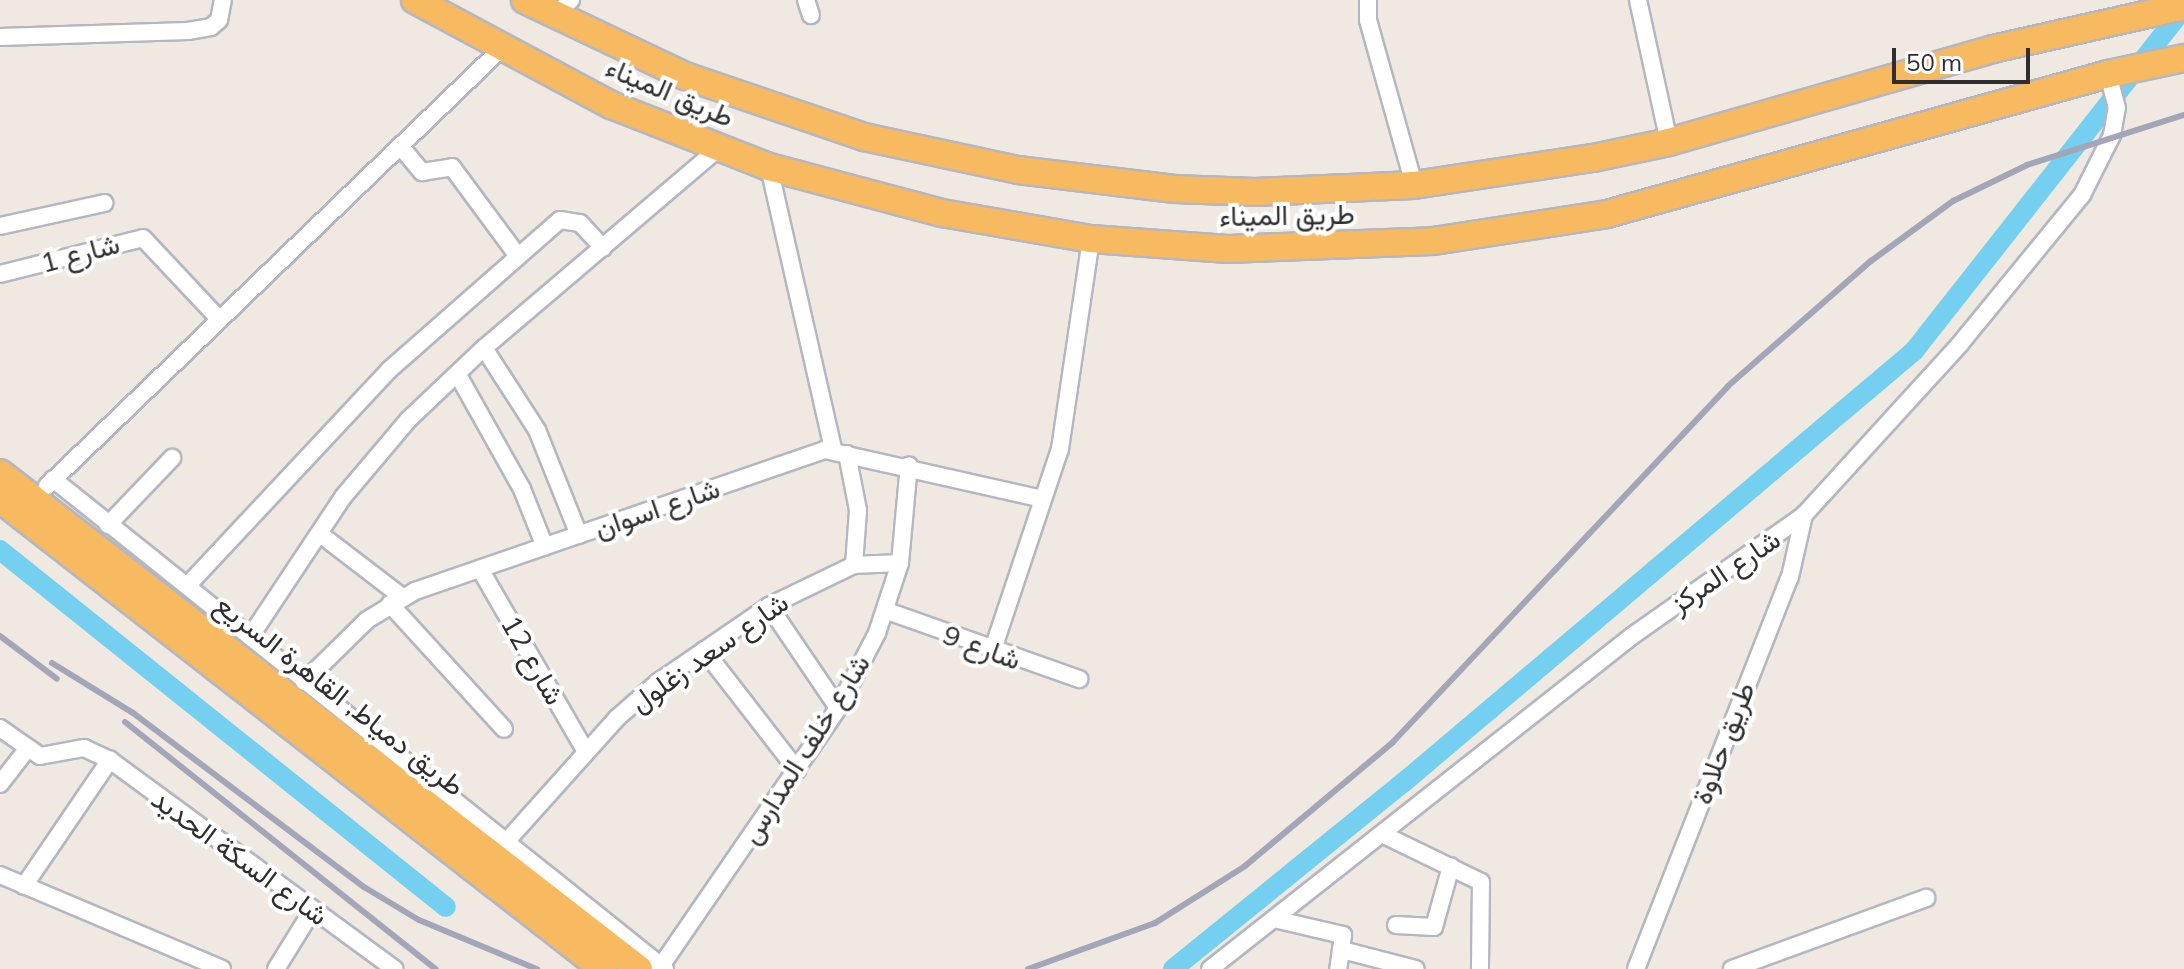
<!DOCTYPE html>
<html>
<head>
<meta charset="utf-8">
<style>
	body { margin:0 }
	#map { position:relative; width:2184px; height:969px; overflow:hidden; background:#efe9e1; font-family:Mulish,Vazirmatn,sans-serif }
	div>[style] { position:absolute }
	.canal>* { height:20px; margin:-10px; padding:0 10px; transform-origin:10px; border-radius:10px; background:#75cff0 }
	.roads { filter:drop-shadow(2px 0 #b4b7c1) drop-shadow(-2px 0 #b4b7c1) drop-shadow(0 2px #b4b7c1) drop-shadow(0 -2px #b4b7c1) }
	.minor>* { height:16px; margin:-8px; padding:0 8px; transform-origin:8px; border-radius:8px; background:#fff }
	.trunk>* { height:26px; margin:-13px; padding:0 13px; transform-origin:13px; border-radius:13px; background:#f8ba60 }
	.rail>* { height:6px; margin:-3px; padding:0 3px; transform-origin:3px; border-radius:3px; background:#a3a6b8 }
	span { translate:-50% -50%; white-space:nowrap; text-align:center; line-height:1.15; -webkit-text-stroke:8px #fff; paint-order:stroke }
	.street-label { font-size:28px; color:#2e2e2e }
	.scale { position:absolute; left:1892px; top:48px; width:138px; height:36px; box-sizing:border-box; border:4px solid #2e2e2e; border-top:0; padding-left:10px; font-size:24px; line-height:28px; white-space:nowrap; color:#2e2e2e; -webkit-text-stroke:6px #fff; paint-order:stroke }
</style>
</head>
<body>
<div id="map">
	<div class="canal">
		<div style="left:0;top:550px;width:571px;rotate:38.68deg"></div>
		<div style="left:1173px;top:969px;width:297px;rotate:-39deg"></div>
		<div style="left:1404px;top:782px;width:668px;rotate:-40.2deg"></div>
		<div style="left:1914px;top:351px;width:437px;rotate:-51.8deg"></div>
	</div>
	<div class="roads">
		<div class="minor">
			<div style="left:806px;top:0;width:16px;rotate:72deg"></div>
			<div style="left:1368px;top:0;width:20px;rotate:90deg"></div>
			<div style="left:1368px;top:20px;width:171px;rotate:74.4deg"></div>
			<div style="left:1638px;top:0;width:145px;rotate:77.7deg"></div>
			<div style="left:555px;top:15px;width:22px;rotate:-43deg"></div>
			<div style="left:0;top:37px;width:188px;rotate:-1.8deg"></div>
			<div style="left:188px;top:31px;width:23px;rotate:-10deg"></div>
			<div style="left:211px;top:27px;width:11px;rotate:-41deg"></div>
			<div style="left:219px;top:20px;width:20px;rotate:-79deg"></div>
			<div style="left:401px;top:147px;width:33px;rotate:50deg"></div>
			<div style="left:422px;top:172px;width:30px;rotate:-9deg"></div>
			<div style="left:452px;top:167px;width:109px;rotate:53.5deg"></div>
			<div style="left:769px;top:167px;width:289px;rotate:77.2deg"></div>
			<div style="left:0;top:226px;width:107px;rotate:-12.4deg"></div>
			<div style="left:0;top:274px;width:147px;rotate:-14.1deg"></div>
			<div style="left:143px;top:238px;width:112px;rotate:46.8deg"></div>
			<div style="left:484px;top:348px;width:98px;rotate:57.1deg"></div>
			<div style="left:537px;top:430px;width:113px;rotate:68.2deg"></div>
			<div style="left:458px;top:375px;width:131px;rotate:60.7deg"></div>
			<div style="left:522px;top:489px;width:62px;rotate:68.4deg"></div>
			<div style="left:53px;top:479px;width:784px;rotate:38.68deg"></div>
			<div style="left:47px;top:486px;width:630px;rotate:-43.91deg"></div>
			<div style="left:108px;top:525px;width:93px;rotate:-46.3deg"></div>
			<div style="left:320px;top:534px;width:103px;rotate:37.5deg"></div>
			<div style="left:854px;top:565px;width:46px;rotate:-2.5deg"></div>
			<div style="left:480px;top:569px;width:211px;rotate:59.9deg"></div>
			<div style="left:187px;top:586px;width:296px;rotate:-46.9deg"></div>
			<div style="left:389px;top:370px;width:227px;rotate:-41.3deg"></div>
			<div style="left:560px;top:220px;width:20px;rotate:9deg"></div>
			<div style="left:580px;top:223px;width:34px;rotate:47deg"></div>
			<div style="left:390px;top:604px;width:169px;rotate:47.6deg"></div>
			<div style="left:769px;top:606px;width:123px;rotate:55.9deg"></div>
			<div style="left:887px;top:611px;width:204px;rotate:19.5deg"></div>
			<div style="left:250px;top:637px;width:168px;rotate:-56.4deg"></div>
			<div style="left:343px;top:497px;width:101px;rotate:-49.8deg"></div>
			<div style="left:408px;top:420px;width:105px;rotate:-43.5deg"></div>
			<div style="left:484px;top:348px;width:307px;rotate:-40.4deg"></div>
			<div style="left:704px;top:650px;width:152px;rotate:52.2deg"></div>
			<div style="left:992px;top:652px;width:214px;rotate:-71.5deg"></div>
			<div style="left:1060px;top:449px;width:212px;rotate:-81.6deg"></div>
			<div style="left:304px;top:682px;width:88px;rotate:-44.5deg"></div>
			<div style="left:367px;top:620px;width:56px;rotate:-31.1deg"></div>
			<div style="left:415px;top:591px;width:434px;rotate:-19deg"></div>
			<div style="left:825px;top:450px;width:222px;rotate:12.7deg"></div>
			<div style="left:0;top:728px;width:49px;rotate:35deg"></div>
			<div style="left:40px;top:756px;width:45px;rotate:-10.3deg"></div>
			<div style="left:84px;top:748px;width:29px;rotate:25deg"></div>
			<div style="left:110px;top:760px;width:353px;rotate:36.3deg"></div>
			<div style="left:0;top:784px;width:46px;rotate:-52.1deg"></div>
			<div style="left:1382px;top:834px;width:110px;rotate:25.9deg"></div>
			<div style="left:1481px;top:882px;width:87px;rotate:90.7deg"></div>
			<div style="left:505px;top:843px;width:168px;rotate:-48.1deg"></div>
			<div style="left:617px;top:718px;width:55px;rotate:-41.3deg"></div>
			<div style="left:658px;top:682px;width:135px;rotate:-34.4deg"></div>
			<div style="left:769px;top:606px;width:94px;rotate:-25.8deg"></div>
			<div style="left:854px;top:565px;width:55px;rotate:-85.8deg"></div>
			<div style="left:858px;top:510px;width:57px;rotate:-101.1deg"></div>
			<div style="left:0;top:875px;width:241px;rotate:22.9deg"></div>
			<div style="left:24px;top:886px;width:153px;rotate:-55.7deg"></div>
			<div style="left:1274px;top:919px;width:71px;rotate:13.1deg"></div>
			<div style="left:1343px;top:935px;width:34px;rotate:98deg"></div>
			<div style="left:1396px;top:925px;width:38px;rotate:3deg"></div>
			<div style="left:1434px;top:927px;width:63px;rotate:-74.4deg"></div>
			<div style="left:1342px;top:950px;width:76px;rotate:14.4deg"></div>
			<div style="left:661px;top:966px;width:313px;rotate:-55.5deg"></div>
			<div style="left:838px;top:708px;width:85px;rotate:-62.5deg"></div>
			<div style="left:877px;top:633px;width:74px;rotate:-71.8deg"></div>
			<div style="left:900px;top:563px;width:98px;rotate:-84.8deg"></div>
			<div style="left:276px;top:969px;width:68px;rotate:-58.2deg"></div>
			<div style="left:1210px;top:969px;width:538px;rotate:-38.28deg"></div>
			<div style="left:1632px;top:636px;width:210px;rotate:-35.1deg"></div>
			<div style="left:1804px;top:515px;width:231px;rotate:-47.6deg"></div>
			<div style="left:1960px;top:344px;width:193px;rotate:-50.7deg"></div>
			<div style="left:2082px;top:195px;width:67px;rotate:-63.4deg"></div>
			<div style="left:2112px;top:135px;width:27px;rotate:-80deg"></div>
			<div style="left:2117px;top:108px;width:35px;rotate:-105deg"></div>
			<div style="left:1636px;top:969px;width:421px;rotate:-68.6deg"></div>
			<div style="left:1790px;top:577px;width:64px;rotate:-77.3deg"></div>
			<div style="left:1732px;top:969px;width:207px;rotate:-20.1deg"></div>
		</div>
		<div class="trunk">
			<div style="left:415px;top:0;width:222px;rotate:28.2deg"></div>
			<div style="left:611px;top:105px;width:170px;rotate:21.4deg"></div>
			<div style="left:769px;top:167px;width:179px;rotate:14.9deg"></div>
			<div style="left:942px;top:213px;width:151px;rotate:9.9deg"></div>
			<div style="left:1091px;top:239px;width:137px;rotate:4.2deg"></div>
			<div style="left:1228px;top:249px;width:205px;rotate:-2.2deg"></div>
			<div style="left:1433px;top:241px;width:176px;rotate:-8.8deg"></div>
			<div style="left:1607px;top:214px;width:520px;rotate:-15.61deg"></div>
			<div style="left:2108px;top:74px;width:78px;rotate:-11.9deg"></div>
			<div style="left:525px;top:0;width:177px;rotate:25.4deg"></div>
			<div style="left:685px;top:76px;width:189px;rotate:18.8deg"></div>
			<div style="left:864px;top:137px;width:157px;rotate:12.1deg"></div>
			<div style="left:1018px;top:170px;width:158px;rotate:6.9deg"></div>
			<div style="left:1175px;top:189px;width:80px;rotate:2.1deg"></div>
			<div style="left:1255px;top:192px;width:159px;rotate:-2.5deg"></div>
			<div style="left:1414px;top:185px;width:181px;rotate:-8.6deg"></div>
			<div style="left:1593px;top:158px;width:78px;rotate:-11.9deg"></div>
			<div style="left:1669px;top:142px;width:337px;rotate:-16deg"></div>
			<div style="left:1993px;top:49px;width:196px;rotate:-12.7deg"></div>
			<div style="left:0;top:473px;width:809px;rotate:37.82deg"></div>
			<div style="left:0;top:499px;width:765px;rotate:37.93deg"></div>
		</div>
	</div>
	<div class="rail">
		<div style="left:0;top:636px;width:71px;rotate:37deg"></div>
		<div style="left:52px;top:663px;width:95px;rotate:31.7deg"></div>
		<div style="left:133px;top:713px;width:289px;rotate:37deg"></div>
		<div style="left:364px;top:887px;width:64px;rotate:31deg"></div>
		<div style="left:419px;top:920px;width:128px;rotate:22.6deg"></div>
		<div style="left:125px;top:722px;width:397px;rotate:38.5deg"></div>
		<div style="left:1028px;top:969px;width:135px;rotate:-19.9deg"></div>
		<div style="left:1155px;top:923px;width:107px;rotate:-32.3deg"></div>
		<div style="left:1245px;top:866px;width:192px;rotate:-39.9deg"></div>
		<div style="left:1392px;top:743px;width:490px;rotate:-46.7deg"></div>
		<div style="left:1728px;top:386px;width:190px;rotate:-41.2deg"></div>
		<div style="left:1871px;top:261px;width:102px;rotate:-36.2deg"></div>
		<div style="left:1953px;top:201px;width:82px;rotate:-25.9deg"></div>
		<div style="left:2027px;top:165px;width:165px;rotate:-17.7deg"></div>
	</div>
	<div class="street-label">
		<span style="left:670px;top:92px;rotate:23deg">طريق الميناء</span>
		<span style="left:1287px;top:215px;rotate:-1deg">طريق الميناء</span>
		<span style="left:80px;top:253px;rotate:-15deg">شارع 1</span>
		<span style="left:657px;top:508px;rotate:-19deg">شارع اسوان</span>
		<span style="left:1725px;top:571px;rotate:-34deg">شارع المركز</span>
		<span style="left:982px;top:647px;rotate:20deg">شارع 9</span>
		<span style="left:709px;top:652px;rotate:-35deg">شارع سعد زغلول</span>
		<span style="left:533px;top:660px;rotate:60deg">شارع 12</span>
		<span style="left:340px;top:695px;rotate:38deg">طريق دمياط, القاهرة السريع</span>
		<span style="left:1723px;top:743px;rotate:-69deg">طريق حلاوة</span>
		<span style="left:805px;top:749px;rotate:-58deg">شارع خلف المدارس</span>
		<span style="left:240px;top:857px;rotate:36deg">شارع السكة الحديد</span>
	</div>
	<div class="scale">50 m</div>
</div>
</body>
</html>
